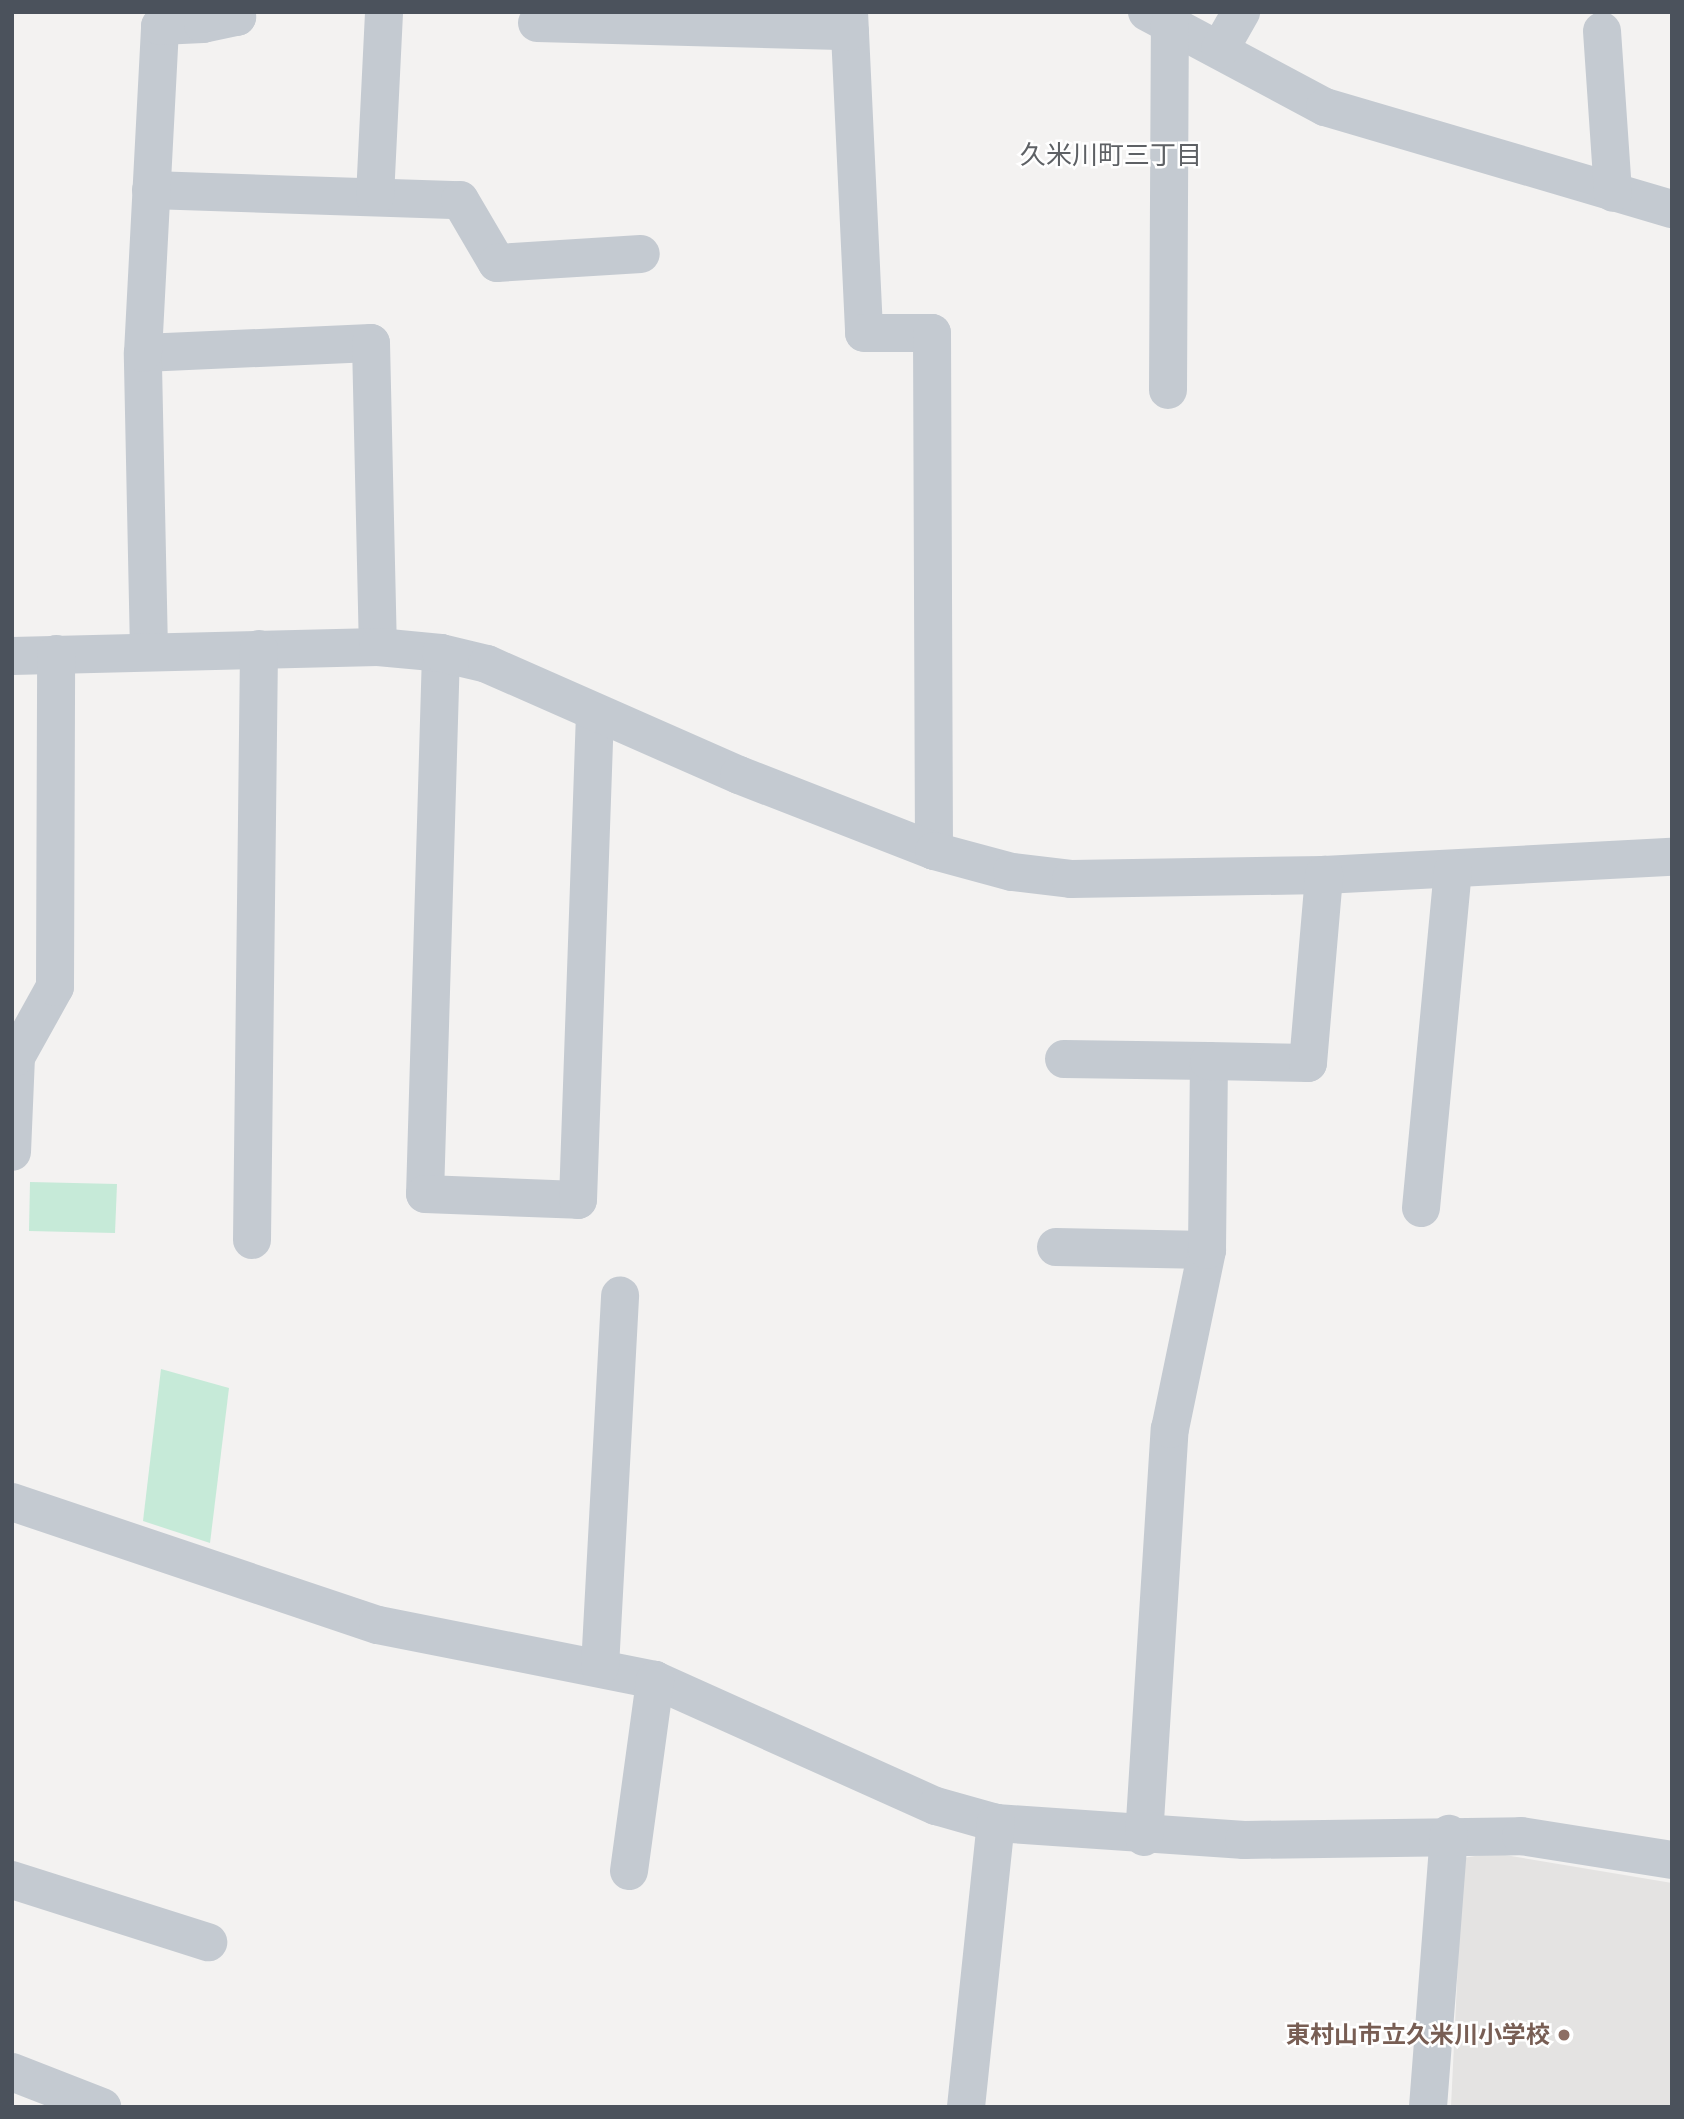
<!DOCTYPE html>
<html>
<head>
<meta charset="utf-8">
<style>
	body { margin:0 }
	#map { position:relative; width:1684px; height:2119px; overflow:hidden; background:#f3f2f1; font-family:Helvetica,"Noto Sans JP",sans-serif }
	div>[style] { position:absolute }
	.education>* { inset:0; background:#e4e3e2 }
	.green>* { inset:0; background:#c6ead8 }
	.minor>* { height:38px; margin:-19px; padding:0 19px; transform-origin:19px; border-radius:19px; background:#c4cad1 }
	.dots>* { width:19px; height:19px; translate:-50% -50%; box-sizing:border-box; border:4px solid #fff; border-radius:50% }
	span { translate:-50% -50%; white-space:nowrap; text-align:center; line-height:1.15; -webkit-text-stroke:5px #fff; paint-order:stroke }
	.education-label { font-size:24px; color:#785e54; font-weight:700 }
	.right { translate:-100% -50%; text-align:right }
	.neighbourhood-label { font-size:26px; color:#5e6165 }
	.frame { position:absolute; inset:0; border:14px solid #4b525c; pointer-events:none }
</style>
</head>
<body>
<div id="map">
	<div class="education">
		<div style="clip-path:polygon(1493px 1853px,1672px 1883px,1672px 2107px,1451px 2107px,1463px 1858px)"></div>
	</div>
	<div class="green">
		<div style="clip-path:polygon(30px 1182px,117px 1184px,115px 1233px,29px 1231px)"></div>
		<div style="clip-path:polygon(161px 1369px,229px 1388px,210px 1543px,143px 1521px)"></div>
	</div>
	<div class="minor">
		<div style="left:849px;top:12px;width:321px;rotate:87.3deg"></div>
		<div style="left:864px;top:333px;width:68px"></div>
		<div style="left:932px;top:333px;width:518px;rotate:89.78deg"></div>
		<div style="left:1147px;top:12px;width:202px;rotate:28.1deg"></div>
		<div style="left:1325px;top:107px;width:362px;rotate:16.4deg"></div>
		<div style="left:537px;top:23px;width:313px;rotate:1.5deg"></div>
		<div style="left:1602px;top:31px;width:162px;rotate:86.1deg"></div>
		<div style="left:1220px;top:49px;width:43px;rotate:-60.4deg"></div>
		<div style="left:151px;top:190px;width:309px;rotate:1.9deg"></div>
		<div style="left:460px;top:200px;width:73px;rotate:59.6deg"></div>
		<div style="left:497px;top:263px;width:144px;rotate:-3.6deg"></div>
		<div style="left:375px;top:197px;width:185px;rotate:-87.2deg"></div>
		<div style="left:143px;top:353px;width:228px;rotate:-2.5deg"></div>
		<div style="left:371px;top:343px;width:304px;rotate:88.7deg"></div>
		<div style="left:1168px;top:390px;width:367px;rotate:-89.7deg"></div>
		<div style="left:149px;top:651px;width:298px;rotate:-91.2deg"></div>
		<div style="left:143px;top:353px;width:327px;rotate:-87deg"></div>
		<div style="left:160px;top:26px;width:43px;rotate:-2.7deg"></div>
		<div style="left:203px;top:24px;width:35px;rotate:-12deg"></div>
		<div style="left:237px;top:17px;width:5px;rotate:-90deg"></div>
		<div style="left:441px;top:653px;width:541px;rotate:91.69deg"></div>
		<div style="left:425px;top:1194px;width:153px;rotate:2.2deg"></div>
		<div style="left:578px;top:1200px;width:485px;rotate:-88deg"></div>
		<div style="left:12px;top:656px;width:366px;rotate:-1.4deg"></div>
		<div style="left:378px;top:647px;width:63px;rotate:5.4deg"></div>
		<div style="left:441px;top:653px;width:47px;rotate:13.4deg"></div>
		<div style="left:487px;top:664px;width:275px;rotate:23.8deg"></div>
		<div style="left:739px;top:775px;width:209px;rotate:21.3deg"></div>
		<div style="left:934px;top:851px;width:81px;rotate:15.1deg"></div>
		<div style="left:1012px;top:872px;width:59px;rotate:6.8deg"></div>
		<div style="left:1071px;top:879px;width:253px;rotate:-0.9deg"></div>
		<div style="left:1324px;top:875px;width:348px;rotate:-3deg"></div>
		<div style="left:1064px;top:1059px;width:145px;rotate:0.8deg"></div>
		<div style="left:12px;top:1152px;width:95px;rotate:-87.6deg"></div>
		<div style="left:16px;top:1057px;width:80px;rotate:-60.9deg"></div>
		<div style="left:55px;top:987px;width:333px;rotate:-89.8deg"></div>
		<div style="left:1421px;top:1208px;width:339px;rotate:-84.6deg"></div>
		<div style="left:252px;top:1240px;width:591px;rotate:-89.32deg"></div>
		<div style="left:1056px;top:1247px;width:151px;rotate:1.1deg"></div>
		<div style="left:12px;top:1502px;width:386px;rotate:18.6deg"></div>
		<div style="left:378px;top:1625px;width:282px;rotate:11.2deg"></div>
		<div style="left:655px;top:1680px;width:308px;rotate:24.2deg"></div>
		<div style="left:936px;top:1806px;width:62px;rotate:15.8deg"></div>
		<div style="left:996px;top:1823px;width:249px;rotate:3.9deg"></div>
		<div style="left:1244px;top:1840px;width:277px;rotate:-0.8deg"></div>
		<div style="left:1521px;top:1836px;width:153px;rotate:9deg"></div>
		<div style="left:600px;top:1667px;width:372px;rotate:-86.9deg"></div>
		<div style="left:1144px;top:1837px;width:409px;rotate:-86.4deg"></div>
		<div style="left:1170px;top:1429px;width:183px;rotate:-78.3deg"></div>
		<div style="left:1207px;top:1250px;width:189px;rotate:-89.4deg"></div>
		<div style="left:1209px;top:1061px;width:99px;rotate:1.2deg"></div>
		<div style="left:1308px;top:1063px;width:189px;rotate:-85.1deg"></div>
		<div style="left:629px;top:1871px;width:193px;rotate:-82.2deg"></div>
		<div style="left:12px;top:1880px;width:206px;rotate:17.6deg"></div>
		<div style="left:12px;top:2072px;width:97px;rotate:21.3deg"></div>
		<div style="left:966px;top:2107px;width:286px;rotate:-84deg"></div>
		<div style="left:1428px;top:2107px;width:274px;rotate:-85.6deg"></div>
	</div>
	<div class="dots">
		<div style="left:1564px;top:2035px;background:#8d6e63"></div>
	</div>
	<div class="education-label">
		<span class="right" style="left:1550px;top:2035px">東村山市立久米川小学校</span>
	</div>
	<div class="neighbourhood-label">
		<span style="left:1111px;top:156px">久米川町三丁目</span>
	</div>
	<div class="frame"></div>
</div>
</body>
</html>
